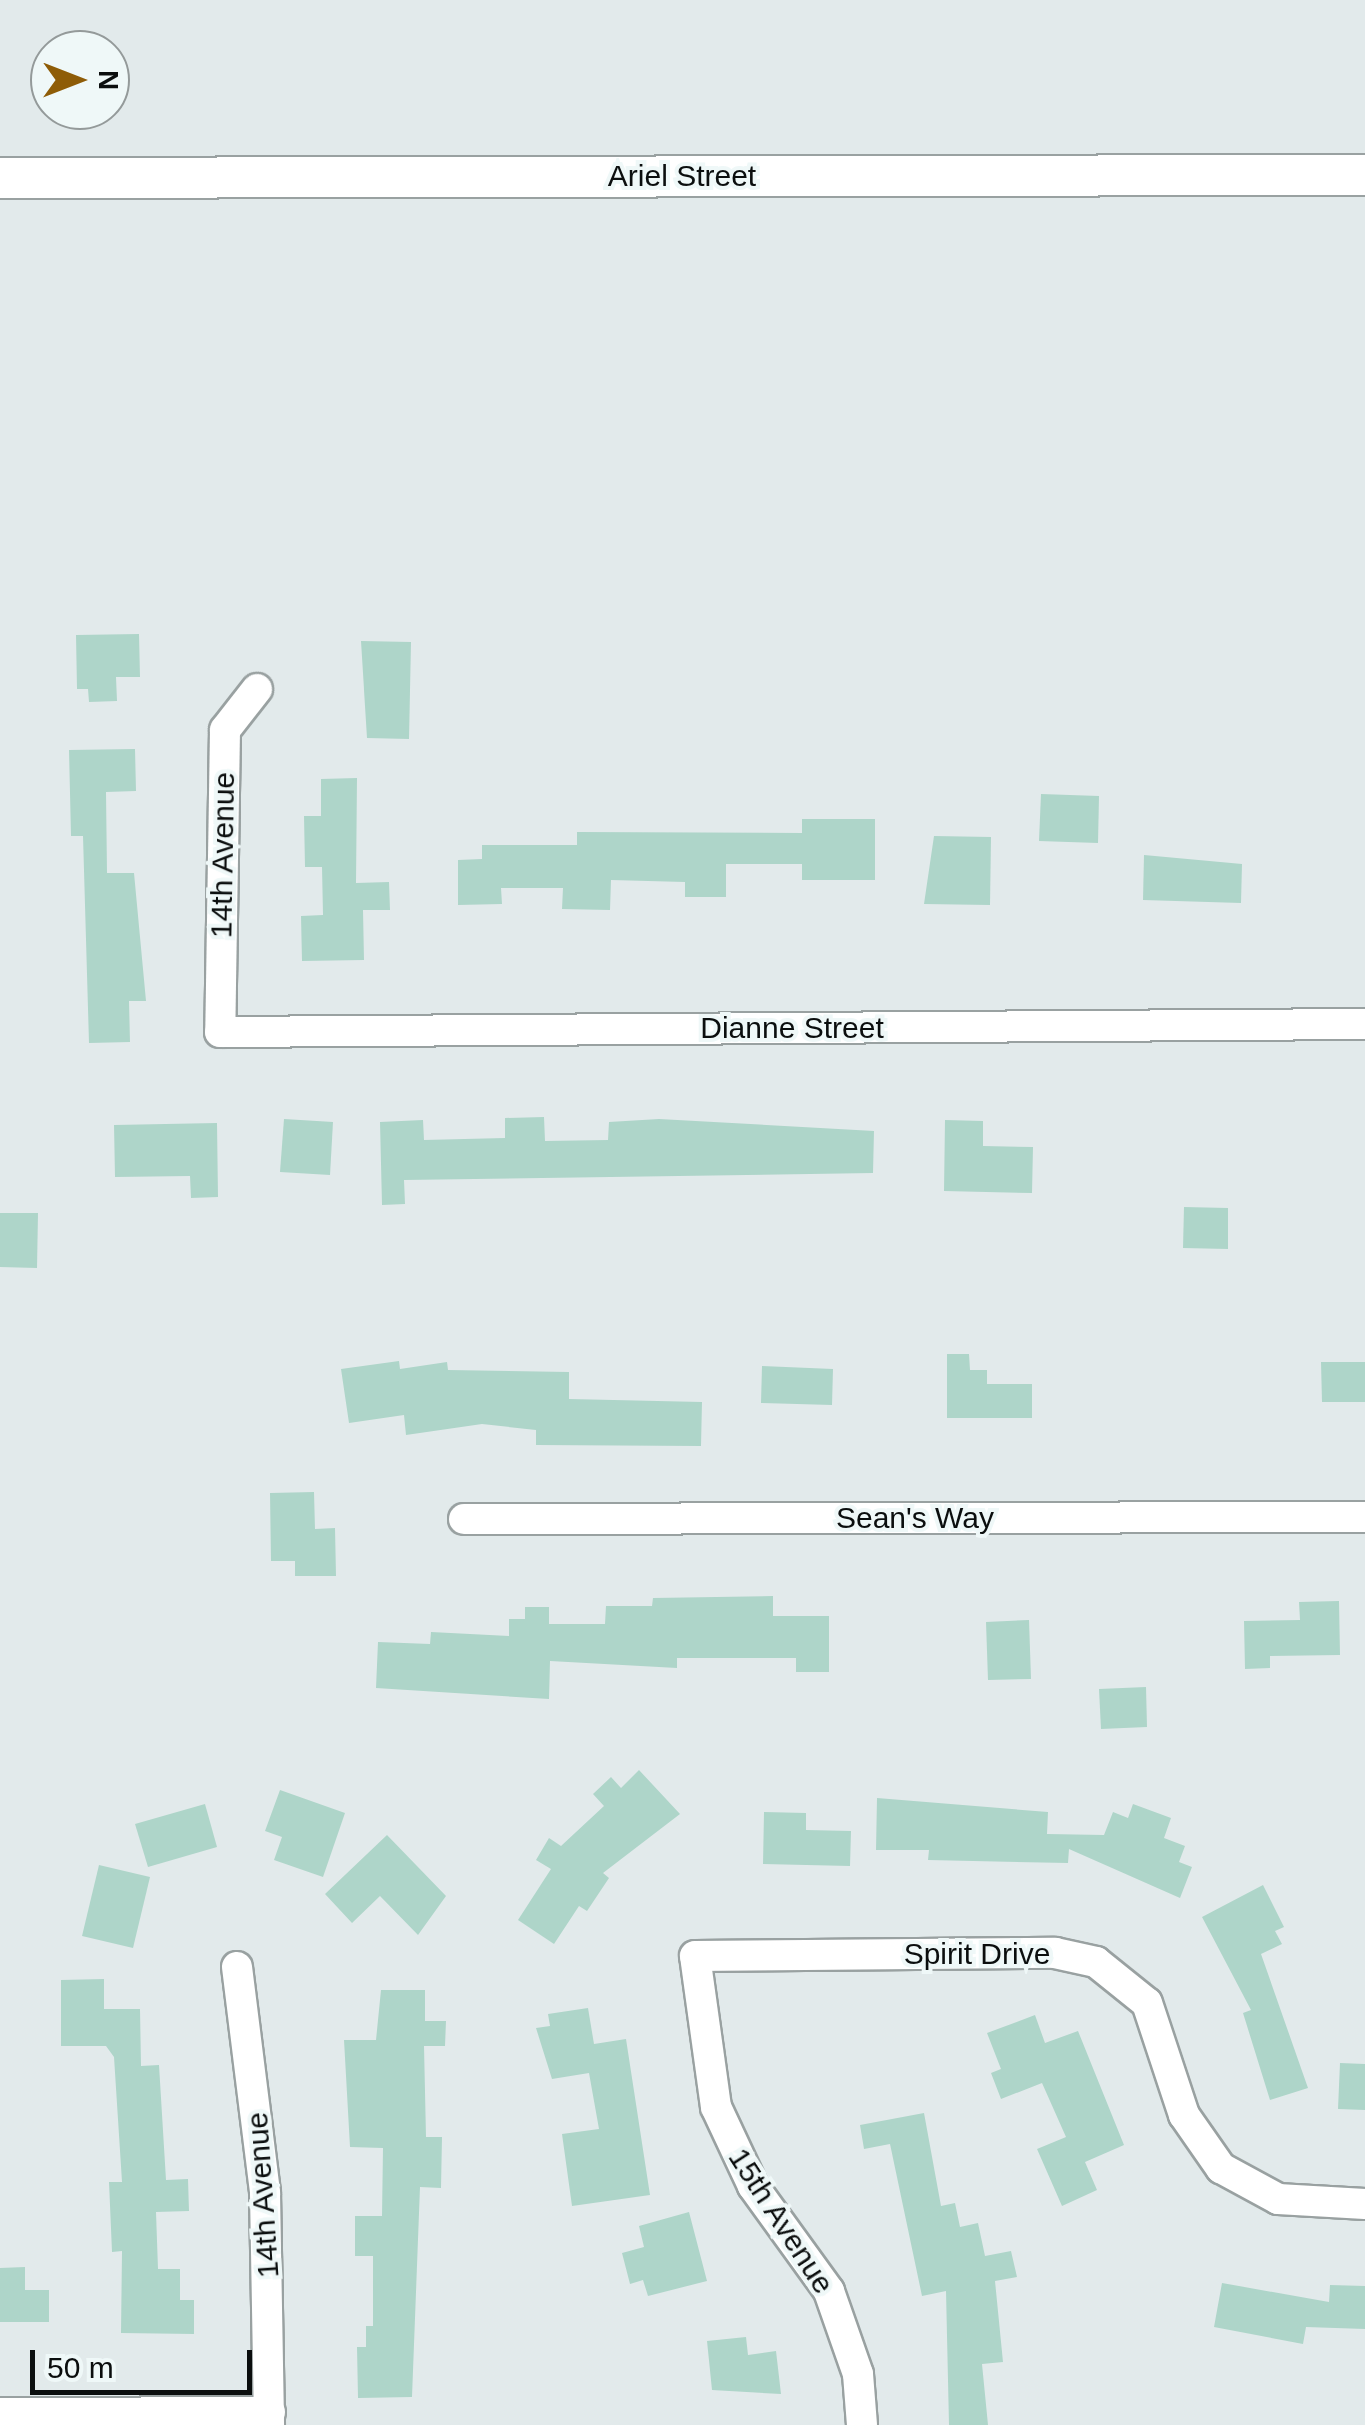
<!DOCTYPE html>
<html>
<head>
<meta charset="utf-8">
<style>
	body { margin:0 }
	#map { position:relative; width:1365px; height:2425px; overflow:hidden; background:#e2eaeb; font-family:Arial,sans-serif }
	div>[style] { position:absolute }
	.building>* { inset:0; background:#aed5c9 }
	.roads { filter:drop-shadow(2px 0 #99a1a1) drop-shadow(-2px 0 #99a1a1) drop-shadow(0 2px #99a1a1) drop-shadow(0 -2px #99a1a1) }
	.minor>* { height:30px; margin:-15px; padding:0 15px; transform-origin:15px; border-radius:15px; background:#fff }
	.tertiary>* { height:40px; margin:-20px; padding:0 20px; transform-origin:20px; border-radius:20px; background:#fff }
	span { translate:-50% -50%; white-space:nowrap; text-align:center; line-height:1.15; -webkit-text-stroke:8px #eff8f8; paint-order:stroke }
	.street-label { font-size:30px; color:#0b0e0e }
	.north { position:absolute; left:30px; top:30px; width:100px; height:100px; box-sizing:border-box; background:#eff8f8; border:2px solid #949a9a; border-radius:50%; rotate:90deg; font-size:28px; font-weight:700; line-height:40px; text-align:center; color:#0b0e0e }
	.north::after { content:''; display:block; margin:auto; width:35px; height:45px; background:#8e5c07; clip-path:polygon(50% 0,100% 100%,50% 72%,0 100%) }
	.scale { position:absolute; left:30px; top:2350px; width:222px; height:45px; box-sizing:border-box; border:5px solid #0b0e0e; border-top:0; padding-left:12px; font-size:30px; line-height:35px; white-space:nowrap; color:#0b0e0e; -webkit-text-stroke:8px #eff8f8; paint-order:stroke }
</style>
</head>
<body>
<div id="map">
	<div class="building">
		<div style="clip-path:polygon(139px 634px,140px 677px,116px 677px,117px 701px,89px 702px,88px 689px,77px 689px,76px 635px)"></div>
		<div style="clip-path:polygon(361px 641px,411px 642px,409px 739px,367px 738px)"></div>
		<div style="clip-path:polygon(135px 749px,136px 791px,106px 792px,107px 873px,134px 873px,146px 1001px,129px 1001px,130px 1042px,89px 1043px,83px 836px,71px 836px,69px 750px)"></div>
		<div style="clip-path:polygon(357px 778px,356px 883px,389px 882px,390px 910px,363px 910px,364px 960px,302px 961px,301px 916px,323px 915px,322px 867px,305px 867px,304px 816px,321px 816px,321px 779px)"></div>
		<div style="clip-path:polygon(1041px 794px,1099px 796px,1098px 843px,1039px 841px)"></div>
		<div style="clip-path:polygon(802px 819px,875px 819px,875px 880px,802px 880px,802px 864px,726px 864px,726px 897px,685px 897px,685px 882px,611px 880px,610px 910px,562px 909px,563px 888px,501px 888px,502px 904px,458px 905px,458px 860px,482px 859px,482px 845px,577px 845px,577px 832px,802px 833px)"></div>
		<div style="clip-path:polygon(934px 836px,991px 837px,990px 905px,924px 904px)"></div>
		<div style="clip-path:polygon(1144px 855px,1242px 864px,1241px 903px,1143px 900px)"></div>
		<div style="clip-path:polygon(544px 1117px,545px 1141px,608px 1140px,609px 1122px,659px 1119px,874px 1131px,873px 1173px,404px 1180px,405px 1204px,382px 1205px,380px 1122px,423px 1120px,424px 1140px,505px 1138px,505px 1118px)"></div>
		<div style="clip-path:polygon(284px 1119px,333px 1122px,330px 1175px,280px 1172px)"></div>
		<div style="clip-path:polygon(945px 1120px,983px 1121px,983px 1146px,1033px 1147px,1032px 1193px,944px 1191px)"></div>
		<div style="clip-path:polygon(217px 1123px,218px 1197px,191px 1198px,190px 1176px,115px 1177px,114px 1125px)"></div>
		<div style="clip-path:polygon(1184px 1207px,1228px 1208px,1228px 1249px,1183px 1248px)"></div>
		<div style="clip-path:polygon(0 1213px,38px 1213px,37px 1268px,0 1267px)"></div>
		<div style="clip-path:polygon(947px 1354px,969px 1354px,970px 1370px,987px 1370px,987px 1384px,1032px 1384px,1032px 1418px,947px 1418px)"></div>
		<div style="clip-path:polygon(399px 1361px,400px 1369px,447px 1362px,448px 1370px,569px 1372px,569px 1399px,702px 1402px,701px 1446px,536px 1445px,536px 1430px,482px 1424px,406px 1435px,404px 1415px,349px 1423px,341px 1369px)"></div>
		<div style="clip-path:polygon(1321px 1362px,1365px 1362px,1365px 1402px,1322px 1402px)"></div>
		<div style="clip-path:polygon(762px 1366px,833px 1369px,832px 1405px,761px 1403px)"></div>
		<div style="clip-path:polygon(314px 1492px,315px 1529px,335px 1528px,336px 1576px,295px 1576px,295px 1561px,271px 1561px,270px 1493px)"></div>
		<div style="clip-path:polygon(773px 1596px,773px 1616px,829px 1616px,829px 1672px,796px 1672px,796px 1658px,677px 1658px,677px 1668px,550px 1661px,549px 1699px,376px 1688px,378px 1642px,430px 1644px,431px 1632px,509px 1636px,509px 1619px,525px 1619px,525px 1607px,549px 1607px,549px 1624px,605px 1624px,606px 1606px,652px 1606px,653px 1598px)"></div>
		<div style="clip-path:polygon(1339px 1601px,1340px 1655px,1270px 1656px,1270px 1668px,1245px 1669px,1244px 1621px,1300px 1620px,1299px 1602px)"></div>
		<div style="clip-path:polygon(1029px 1620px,1031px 1679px,988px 1680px,986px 1622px)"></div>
		<div style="clip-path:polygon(1146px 1687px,1147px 1727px,1101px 1729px,1099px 1689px)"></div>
		<div style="clip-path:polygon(639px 1770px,680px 1814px,603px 1873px,609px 1878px,587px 1911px,579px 1906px,554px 1944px,518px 1920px,551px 1869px,536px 1860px,549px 1838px,561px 1846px,604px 1806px,593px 1794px,611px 1777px,621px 1788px)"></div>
		<div style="clip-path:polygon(280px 1790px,345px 1813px,323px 1877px,274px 1860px,282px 1837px,265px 1831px)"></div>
		<div style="clip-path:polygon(877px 1798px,1048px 1812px,1047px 1834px,1104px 1835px,1113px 1812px,1128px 1818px,1133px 1804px,1171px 1818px,1164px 1838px,1185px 1846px,1179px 1862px,1192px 1867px,1180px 1898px,1069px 1849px,1068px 1863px,928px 1860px,929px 1850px,876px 1850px)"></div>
		<div style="clip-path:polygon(205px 1804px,217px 1847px,148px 1867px,135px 1824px)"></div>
		<div style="clip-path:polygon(764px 1812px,806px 1813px,806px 1830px,851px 1831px,850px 1866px,763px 1864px)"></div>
		<div style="clip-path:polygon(387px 1835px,446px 1896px,418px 1935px,380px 1896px,352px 1923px,325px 1894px)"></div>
		<div style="clip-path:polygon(99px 1865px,150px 1877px,133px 1948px,82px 1936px)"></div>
		<div style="clip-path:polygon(1263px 1885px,1284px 1927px,1275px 1931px,1282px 1944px,1261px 1954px,1308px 2088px,1270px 2100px,1243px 2013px,1251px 2010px,1202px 1917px)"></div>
		<div style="clip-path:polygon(104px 1979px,104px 2009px,140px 2009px,141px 2066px,159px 2065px,166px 2180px,188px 2179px,189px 2211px,156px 2212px,158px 2269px,180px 2269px,180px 2300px,194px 2300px,194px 2334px,121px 2333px,122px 2251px,112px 2252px,109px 2182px,122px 2182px,114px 2057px,106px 2046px,61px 2046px,61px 1980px)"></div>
		<div style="clip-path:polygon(381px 1990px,425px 1990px,425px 2021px,446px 2021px,445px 2046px,424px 2046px,426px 2137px,442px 2137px,441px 2188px,420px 2187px,412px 2397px,358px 2398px,357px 2347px,366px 2347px,366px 2326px,373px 2326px,373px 2256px,355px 2256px,355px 2216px,382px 2216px,383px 2148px,350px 2147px,344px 2040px,376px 2040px)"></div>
		<div style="clip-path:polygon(588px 2008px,594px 2044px,626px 2039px,650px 2195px,572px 2206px,562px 2134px,599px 2129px,589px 2073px,552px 2079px,536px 2028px,550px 2026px,548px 2014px)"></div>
		<div style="clip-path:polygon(1035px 2015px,1045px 2043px,1078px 2031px,1124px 2145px,1085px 2162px,1097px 2190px,1062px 2206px,1037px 2149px,1066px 2137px,1042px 2083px,1001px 2099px,991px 2073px,1001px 2069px,987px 2033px)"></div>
		<div style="clip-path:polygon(1340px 2063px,1365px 2064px,1365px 2110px,1338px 2109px)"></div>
		<div style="clip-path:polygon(924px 2113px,941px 2206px,955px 2203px,960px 2227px,978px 2223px,985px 2256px,1011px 2251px,1017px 2277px,995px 2281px,1003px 2362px,982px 2364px,988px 2425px,949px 2425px,946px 2291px,922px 2296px,890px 2144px,864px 2149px,860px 2125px)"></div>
		<div style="clip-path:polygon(689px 2212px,707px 2281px,648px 2296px,643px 2280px,630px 2284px,622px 2253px,644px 2247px,639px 2226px)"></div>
		<div style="clip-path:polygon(25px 2267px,25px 2290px,49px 2290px,49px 2322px,0 2322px,0 2268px)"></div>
		<div style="clip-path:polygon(1222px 2283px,1329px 2302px,1330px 2285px,1365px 2286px,1365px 2329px,1306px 2327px,1303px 2344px,1214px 2327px)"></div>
		<div style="clip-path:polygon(746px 2337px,748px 2355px,776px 2351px,781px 2394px,712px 2390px,707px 2341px)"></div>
	</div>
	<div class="roads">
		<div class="minor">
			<div style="left:257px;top:689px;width:52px;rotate:128deg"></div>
			<div style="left:225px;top:730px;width:302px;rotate:90.9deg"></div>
			<div style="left:220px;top:1032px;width:1145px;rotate:-0.4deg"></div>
			<div style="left:464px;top:1519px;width:901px;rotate:-0.13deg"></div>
			<div style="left:237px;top:1967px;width:228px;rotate:82.9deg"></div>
			<div style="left:265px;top:2193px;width:232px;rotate:89deg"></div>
			<div style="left:0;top:2413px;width:270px;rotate:-0.2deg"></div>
			<div style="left:862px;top:2425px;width:51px;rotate:-94.5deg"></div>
			<div style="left:858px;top:2374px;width:88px;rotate:-109.3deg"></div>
			<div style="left:829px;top:2291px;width:130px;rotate:-125.9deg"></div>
			<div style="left:753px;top:2186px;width:87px;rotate:-115.1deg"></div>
			<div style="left:716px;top:2107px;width:152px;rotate:-97.9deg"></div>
			<div style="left:695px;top:1956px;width:360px;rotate:-0.5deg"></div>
			<div style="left:1055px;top:1953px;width:42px;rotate:12.4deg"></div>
			<div style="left:1096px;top:1962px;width:65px;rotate:38.8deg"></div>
			<div style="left:1147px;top:2003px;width:118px;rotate:71.7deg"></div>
			<div style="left:1184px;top:2115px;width:65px;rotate:55.1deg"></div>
			<div style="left:1221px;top:2168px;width:65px;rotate:28.5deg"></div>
			<div style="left:1278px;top:2199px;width:87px;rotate:3.3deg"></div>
		</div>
		<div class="tertiary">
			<div style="left:0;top:178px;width:1365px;rotate:-0.13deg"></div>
		</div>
	</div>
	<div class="street-label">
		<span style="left:682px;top:176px">Ariel Street</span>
		<span style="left:223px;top:855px;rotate:-89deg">14th Avenue</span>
		<span style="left:792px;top:1028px">Dianne Street</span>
		<span style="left:915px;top:1518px">Sean's Way</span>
		<span style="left:977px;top:1954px">Spirit Drive</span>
		<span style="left:263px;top:2195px;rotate:-94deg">14th Avenue</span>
		<span style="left:781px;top:2221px;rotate:57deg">15th Avenue</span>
	</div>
	<div class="north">N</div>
	<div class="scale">50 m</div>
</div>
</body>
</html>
